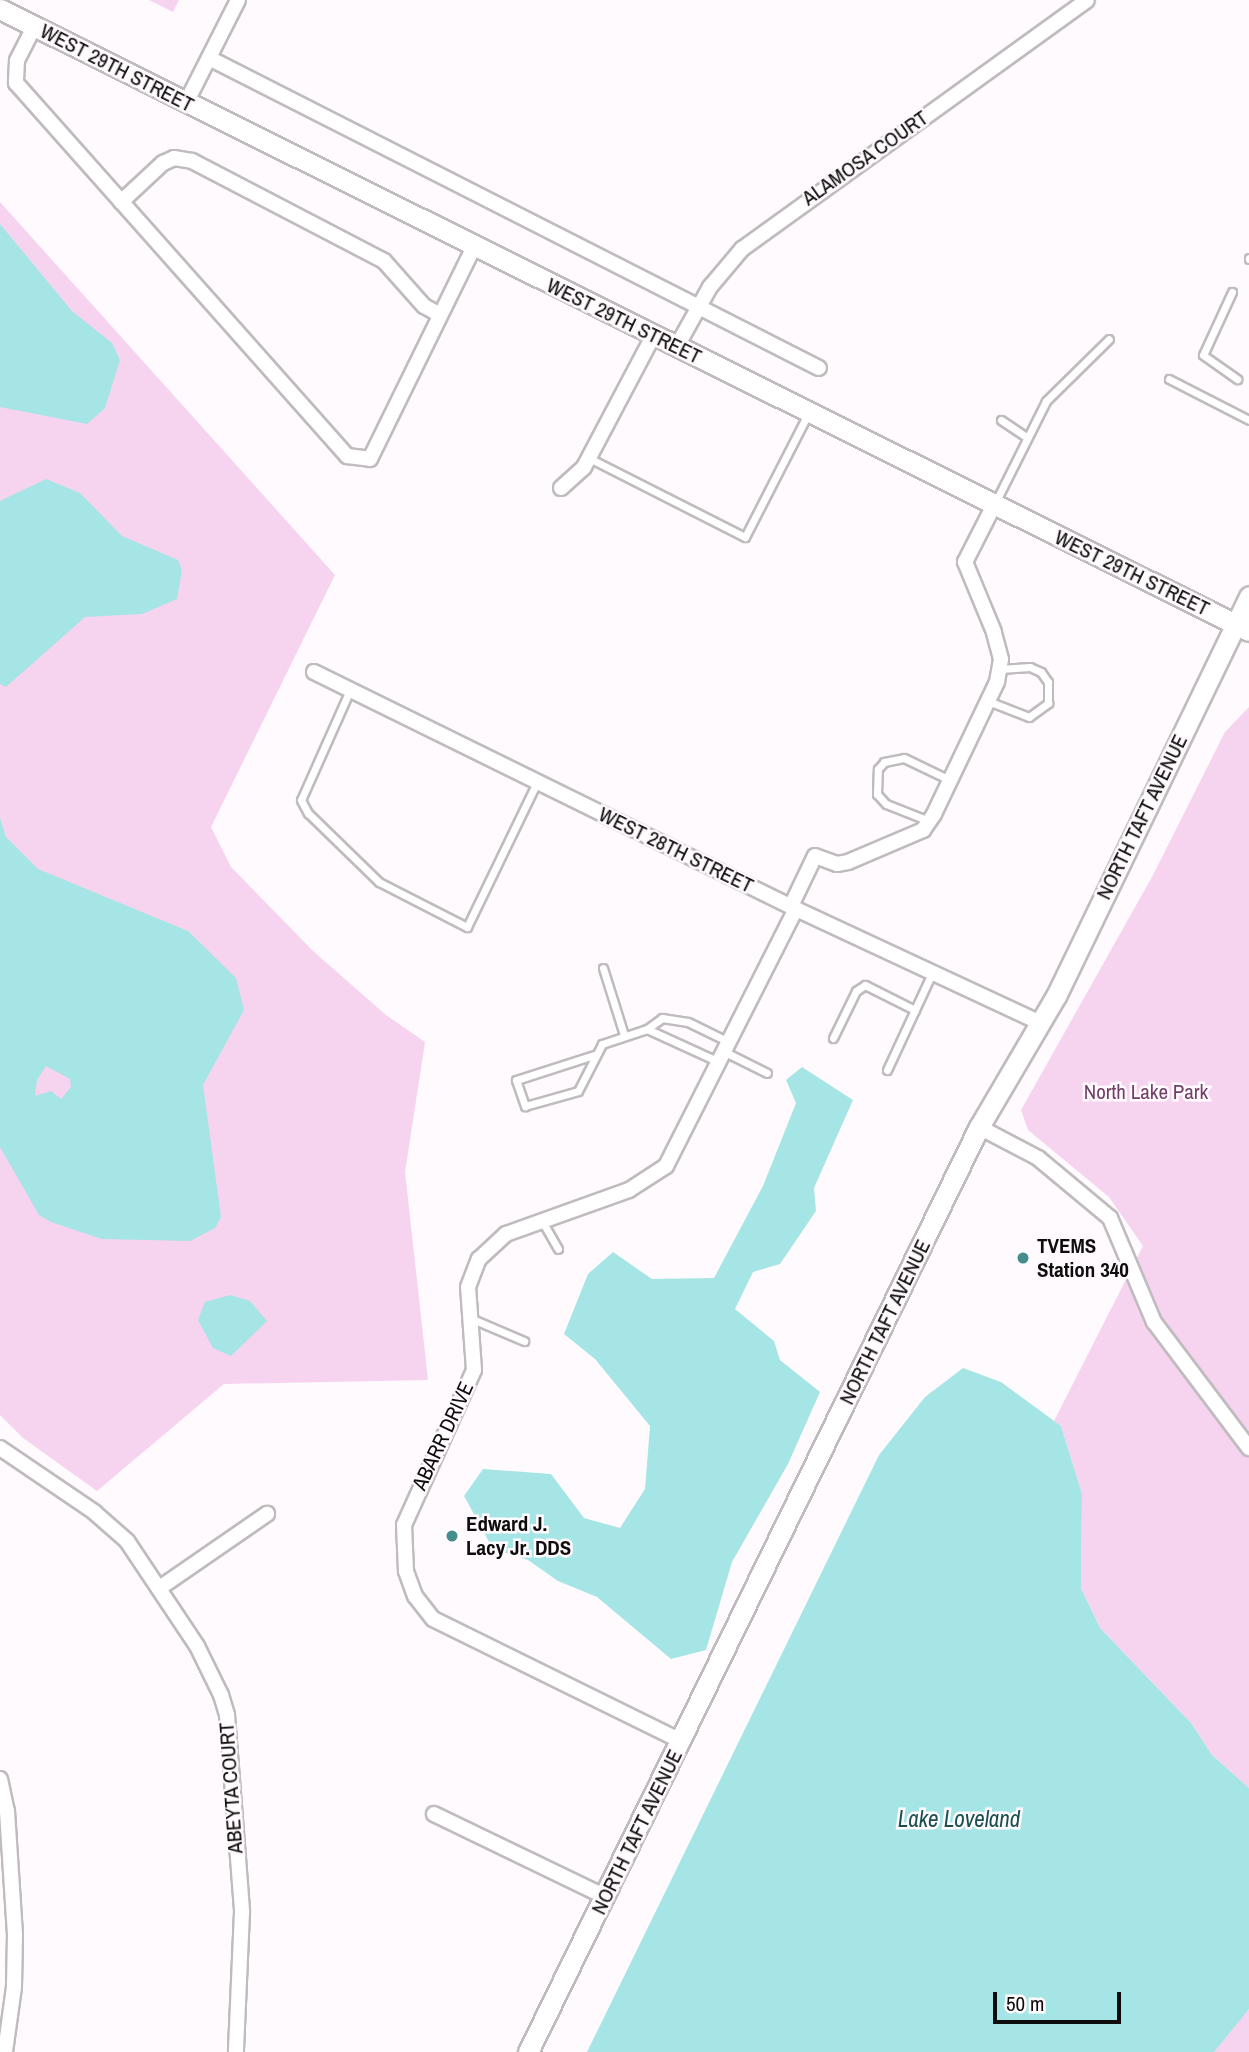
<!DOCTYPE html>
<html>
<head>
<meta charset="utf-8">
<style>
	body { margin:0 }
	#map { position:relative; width:1249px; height:2052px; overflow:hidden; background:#fffafd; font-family:"Archivo Narrow",sans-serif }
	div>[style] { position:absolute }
	.green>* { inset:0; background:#f6d3ee }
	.water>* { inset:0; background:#a6e5e5 }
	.roads { filter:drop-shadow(2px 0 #c0bbbe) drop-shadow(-2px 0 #c0bbbe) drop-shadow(0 2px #c0bbbe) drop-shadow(0 -2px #c0bbbe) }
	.lane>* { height:7px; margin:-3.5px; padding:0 3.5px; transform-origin:3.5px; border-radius:3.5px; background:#fff }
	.street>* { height:14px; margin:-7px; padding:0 7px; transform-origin:7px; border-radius:7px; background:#fff }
	.secondary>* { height:19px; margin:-9.5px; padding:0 9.5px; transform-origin:9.5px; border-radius:9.5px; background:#fff }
	.dots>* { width:19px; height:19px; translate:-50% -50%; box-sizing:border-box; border:4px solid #fffafd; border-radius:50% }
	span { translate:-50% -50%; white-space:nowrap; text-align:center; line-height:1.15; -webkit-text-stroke:5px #fffafd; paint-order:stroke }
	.street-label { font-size:21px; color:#0e0c0d }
	.park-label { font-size:21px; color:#723e68 }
	.poi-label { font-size:21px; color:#0e0c0d; font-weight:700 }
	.left { translate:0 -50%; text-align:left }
	.water-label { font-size:23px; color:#1a5050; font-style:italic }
	.scale { position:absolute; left:993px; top:1992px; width:128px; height:32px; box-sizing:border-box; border:4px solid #0e0c0d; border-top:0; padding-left:9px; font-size:21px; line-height:24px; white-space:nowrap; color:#0e0c0d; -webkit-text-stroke:5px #fffafd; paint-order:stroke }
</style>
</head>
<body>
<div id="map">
	<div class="green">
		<div style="clip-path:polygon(149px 0,179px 0,173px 12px)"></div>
		<div style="clip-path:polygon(0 202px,335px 575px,211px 827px,231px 867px,313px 951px,386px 1015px,425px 1042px,405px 1172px,428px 1380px,224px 1384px,97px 1491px,23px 1438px,0 1415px)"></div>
		<div style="clip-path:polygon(1249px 707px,1249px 1788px,1212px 1755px,1191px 1723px,1100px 1628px,1081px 1588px,1082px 1494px,1061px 1426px,1054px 1421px,1143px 1246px,1109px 1197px,1028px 1130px,1021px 1110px,1152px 877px,1225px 732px)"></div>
		<div style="clip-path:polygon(1249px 2009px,1249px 2052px,1214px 2052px,1223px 2038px)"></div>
	</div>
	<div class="water">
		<div style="clip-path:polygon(0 224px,72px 311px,112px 343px,120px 360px,105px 408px,87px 424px,0 407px)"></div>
		<div style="clip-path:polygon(46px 479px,80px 493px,122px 536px,178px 560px,182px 570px,177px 599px,142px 614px,85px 617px,6px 687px,0 684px,0 501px)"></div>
		<div style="clip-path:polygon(evenodd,0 818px,6px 837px,38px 869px,188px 931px,236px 978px,244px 1010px,203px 1085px,221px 1217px,215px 1228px,190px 1241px,102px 1239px,51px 1222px,39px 1215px,0 1147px,0 818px,46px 1066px,70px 1079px,71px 1087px,61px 1099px,51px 1091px,35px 1096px,37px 1080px,46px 1066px)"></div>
		<div style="clip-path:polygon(802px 1067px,853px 1100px,814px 1188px,816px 1211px,780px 1264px,753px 1272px,735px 1309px,774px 1341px,780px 1360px,820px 1392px,788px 1464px,732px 1562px,706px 1650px,671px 1659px,597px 1597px,558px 1581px,528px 1560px,493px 1549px,464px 1496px,483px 1469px,551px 1474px,584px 1518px,620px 1528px,645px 1489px,650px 1426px,595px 1359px,564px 1334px,588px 1274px,613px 1252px,652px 1279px,714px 1278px,763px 1186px,796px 1103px,786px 1080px)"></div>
		<div style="clip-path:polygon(230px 1295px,250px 1301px,267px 1321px,231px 1356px,213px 1348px,198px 1320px,205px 1302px)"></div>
		<div style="clip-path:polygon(963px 1368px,1001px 1382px,1061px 1426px,1082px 1494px,1081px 1588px,1100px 1628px,1191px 1723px,1212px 1755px,1249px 1788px,1249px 2009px,1214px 2052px,587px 2052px,879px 1455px,925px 1397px)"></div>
	</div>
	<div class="roads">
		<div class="lane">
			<div style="left:1249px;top:259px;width:1px;rotate:-90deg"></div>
			<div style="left:1232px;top:292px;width:69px;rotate:114.7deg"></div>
			<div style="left:1203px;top:355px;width:42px;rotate:35.2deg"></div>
			<div style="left:1169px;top:379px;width:90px;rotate:27.1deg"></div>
			<div style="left:1001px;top:420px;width:29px;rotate:34deg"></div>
			<div style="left:589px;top:458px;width:175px;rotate:26.9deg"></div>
			<div style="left:745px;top:537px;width:138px;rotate:-62.9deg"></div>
			<div style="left:995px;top:503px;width:114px;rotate:-63.4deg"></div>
			<div style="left:1046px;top:401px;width:88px;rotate:-44.5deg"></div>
			<div style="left:350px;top:690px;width:120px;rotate:114deg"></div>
			<div style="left:301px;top:800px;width:15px;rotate:62deg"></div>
			<div style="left:308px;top:813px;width:99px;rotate:44.2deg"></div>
			<div style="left:379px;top:882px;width:99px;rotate:27.1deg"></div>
			<div style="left:467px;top:927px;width:161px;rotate:-64.2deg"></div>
			<div style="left:988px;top:701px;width:44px;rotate:21.3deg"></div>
			<div style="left:1029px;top:717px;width:24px;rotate:-36deg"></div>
			<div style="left:1048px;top:703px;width:21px;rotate:-90deg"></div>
			<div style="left:1048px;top:682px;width:12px;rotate:-125deg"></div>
			<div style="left:1041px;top:672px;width:12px;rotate:-156deg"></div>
			<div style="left:1030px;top:667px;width:30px;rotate:176deg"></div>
			<div style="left:929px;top:821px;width:46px;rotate:-158.4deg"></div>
			<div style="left:886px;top:804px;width:13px;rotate:-132deg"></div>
			<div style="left:877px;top:794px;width:25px;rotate:-88deg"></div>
			<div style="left:878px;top:769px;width:9px;rotate:-49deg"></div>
			<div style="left:884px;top:762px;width:20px;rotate:-11deg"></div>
			<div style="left:904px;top:758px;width:51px;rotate:25.6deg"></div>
			<div style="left:603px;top:968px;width:70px;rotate:72.6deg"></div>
			<div style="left:647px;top:1029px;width:77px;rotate:24.6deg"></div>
			<div style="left:833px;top:1038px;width:52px;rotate:-63.9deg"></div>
			<div style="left:856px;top:991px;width:11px;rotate:-34deg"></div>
			<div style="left:865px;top:985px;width:56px;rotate:26.6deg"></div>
			<div style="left:723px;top:1051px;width:49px;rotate:26.6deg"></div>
			<div style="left:594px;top:1055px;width:82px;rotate:162.2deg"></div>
			<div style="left:516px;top:1080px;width:28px;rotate:71deg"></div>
			<div style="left:525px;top:1106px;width:55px;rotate:-15.8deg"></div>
			<div style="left:578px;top:1091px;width:53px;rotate:-62.9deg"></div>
			<div style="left:602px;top:1044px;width:47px;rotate:-18.4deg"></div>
			<div style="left:647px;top:1029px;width:19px;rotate:-36deg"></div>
			<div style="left:662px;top:1018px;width:26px;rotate:9deg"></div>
			<div style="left:688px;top:1022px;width:43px;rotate:26deg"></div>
			<div style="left:887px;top:1070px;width:107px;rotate:-65.1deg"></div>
			<div style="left:542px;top:1221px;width:32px;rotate:60deg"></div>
			<div style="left:470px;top:1318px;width:59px;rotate:23.1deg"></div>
		</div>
		<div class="street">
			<div style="left:34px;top:27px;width:38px;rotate:117deg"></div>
			<div style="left:17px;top:61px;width:22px;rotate:93deg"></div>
			<div style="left:16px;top:83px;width:499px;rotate:48.4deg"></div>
			<div style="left:347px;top:456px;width:23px;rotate:7deg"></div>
			<div style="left:370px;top:459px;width:236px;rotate:-63.9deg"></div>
			<div style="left:209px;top:58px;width:684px;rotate:26.94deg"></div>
			<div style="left:186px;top:103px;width:115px;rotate:-63.2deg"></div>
			<div style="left:121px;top:202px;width:57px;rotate:-42.9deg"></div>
			<div style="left:163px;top:163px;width:12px;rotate:-24deg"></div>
			<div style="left:174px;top:158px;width:18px;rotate:9deg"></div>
			<div style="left:192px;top:161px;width:216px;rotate:27.5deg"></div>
			<div style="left:384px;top:261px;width:60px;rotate:48.4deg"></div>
			<div style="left:424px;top:306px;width:18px;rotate:29deg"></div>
			<div style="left:676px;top:348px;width:70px;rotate:-60.9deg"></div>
			<div style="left:710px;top:287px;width:50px;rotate:-49.9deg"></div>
			<div style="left:742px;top:249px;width:425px;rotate:-35.8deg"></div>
			<div style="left:561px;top:488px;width:31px;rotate:-42deg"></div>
			<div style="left:584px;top:467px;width:148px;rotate:-62.2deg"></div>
			<div style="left:314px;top:672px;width:537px;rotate:26.18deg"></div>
			<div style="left:796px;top:909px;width:269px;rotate:25deg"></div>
			<div style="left:791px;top:906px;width:55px;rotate:-64.4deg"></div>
			<div style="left:815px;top:856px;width:23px;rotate:20deg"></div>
			<div style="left:837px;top:864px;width:11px;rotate:-10deg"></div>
			<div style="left:848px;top:862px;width:82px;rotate:-23.1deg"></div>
			<div style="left:923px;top:830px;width:19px;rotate:-55deg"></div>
			<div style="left:934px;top:814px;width:146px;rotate:-64.5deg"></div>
			<div style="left:997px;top:682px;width:23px;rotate:-80deg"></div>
			<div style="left:1001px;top:659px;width:28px;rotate:-105deg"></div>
			<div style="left:994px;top:632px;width:76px;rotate:-112.5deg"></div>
			<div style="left:965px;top:562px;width:64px;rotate:-63deg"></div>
			<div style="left:979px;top:1127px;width:67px;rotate:27.7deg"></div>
			<div style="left:1038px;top:1158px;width:94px;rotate:39.8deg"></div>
			<div style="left:1110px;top:1218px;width:113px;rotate:67.1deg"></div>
			<div style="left:1154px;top:1322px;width:158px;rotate:53deg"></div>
			<div style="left:0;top:1448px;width:114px;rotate:34.2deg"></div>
			<div style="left:94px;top:1512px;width:44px;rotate:41.3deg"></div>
			<div style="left:127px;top:1541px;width:126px;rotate:56.3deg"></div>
			<div style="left:197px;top:1646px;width:55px;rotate:63.9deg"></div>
			<div style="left:221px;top:1695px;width:21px;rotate:73deg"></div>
			<div style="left:227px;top:1715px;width:198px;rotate:85.6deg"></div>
			<div style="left:242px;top:1912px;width:140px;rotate:92.5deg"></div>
			<div style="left:161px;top:1587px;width:129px;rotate:-34.6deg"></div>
			<div style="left:681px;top:1741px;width:276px;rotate:-153.8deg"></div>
			<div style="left:433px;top:1619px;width:29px;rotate:-128deg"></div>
			<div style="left:415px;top:1596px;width:27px;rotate:-110deg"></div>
			<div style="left:406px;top:1571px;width:46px;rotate:-92.5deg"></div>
			<div style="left:404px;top:1525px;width:170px;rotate:-65.7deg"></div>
			<div style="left:474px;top:1370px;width:83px;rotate:-94.1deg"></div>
			<div style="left:468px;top:1287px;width:30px;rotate:-69deg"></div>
			<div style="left:479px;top:1259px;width:37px;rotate:-43deg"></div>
			<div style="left:506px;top:1234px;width:131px;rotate:-19.7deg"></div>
			<div style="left:629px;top:1190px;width:44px;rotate:-33deg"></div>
			<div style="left:666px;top:1166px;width:288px;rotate:-63.2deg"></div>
			<div style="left:0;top:1779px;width:33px;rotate:78deg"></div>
			<div style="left:7px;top:1811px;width:123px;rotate:86.3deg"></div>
			<div style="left:15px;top:1934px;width:53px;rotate:91.1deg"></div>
			<div style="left:14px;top:1987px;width:66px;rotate:97.9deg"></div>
			<div style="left:434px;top:1814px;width:191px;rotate:25.8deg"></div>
		</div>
		<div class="secondary">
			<div style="left:0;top:9px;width:1395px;rotate:26.47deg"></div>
			<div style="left:528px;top:2052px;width:1029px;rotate:-64.01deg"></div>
			<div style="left:979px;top:1127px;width:152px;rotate:-59.6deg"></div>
			<div style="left:1056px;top:996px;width:444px;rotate:-64.2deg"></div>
		</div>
	</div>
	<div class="dots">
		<div style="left:1023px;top:1258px;background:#458d8d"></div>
		<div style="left:452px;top:1536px;background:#458d8d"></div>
	</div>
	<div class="street-label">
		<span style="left:117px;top:68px;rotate:27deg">WEST 29TH STREET</span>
		<span style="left:865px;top:158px;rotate:-35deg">ALAMOSA COURT</span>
		<span style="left:624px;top:321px;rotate:26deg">WEST 29TH STREET</span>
		<span style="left:1132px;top:573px;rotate:26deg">WEST 29TH STREET</span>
		<span style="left:1142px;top:817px;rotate:-64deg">NORTH TAFT AVENUE</span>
		<span style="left:676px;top:850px;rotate:26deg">WEST 28TH STREET</span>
		<span style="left:885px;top:1322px;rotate:-64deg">NORTH TAFT AVENUE</span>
		<span style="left:443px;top:1436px;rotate:-65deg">ABARR DRIVE</span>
		<span style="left:231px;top:1788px;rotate:-94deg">ABEYTA COURT</span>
		<span style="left:637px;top:1832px;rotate:-64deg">NORTH TAFT AVENUE</span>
	</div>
	<div class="park-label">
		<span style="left:1146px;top:1092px">North Lake Park</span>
	</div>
	<div class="poi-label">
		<span class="left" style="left:1037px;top:1258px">TVEMS<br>Station 340</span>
		<span class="left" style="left:466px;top:1536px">Edward J.<br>Lacy Jr. DDS</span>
	</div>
	<div class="water-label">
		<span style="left:959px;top:1819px">Lake Loveland</span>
	</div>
	<div class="scale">50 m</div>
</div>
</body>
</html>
